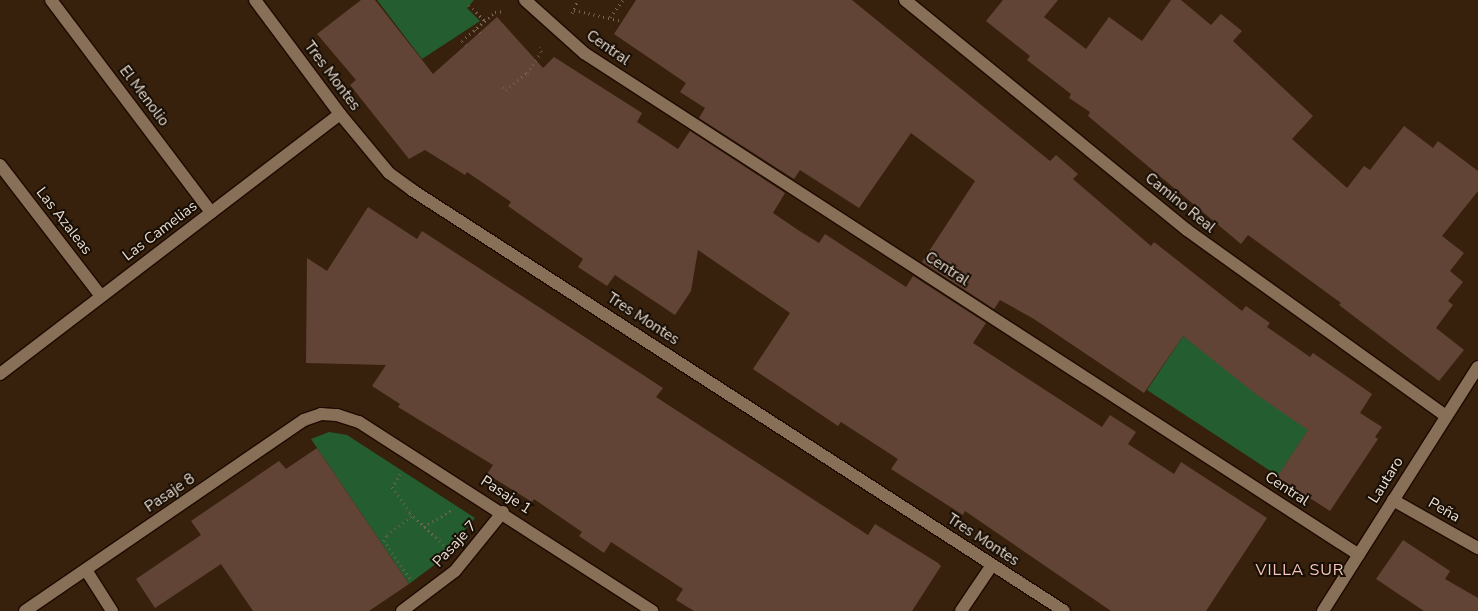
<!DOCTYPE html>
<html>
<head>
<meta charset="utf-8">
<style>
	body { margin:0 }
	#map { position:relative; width:1478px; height:611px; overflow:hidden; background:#37210c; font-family:"Nunito Sans",sans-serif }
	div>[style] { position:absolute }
	.green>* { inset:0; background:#245d2f }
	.building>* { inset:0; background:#624436 }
	.path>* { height:3px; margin-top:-1.5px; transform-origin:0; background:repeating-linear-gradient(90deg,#776452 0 1px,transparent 0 5px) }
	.roads { filter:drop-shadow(1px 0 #1d0a00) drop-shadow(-1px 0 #1d0a00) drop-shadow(0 1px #1d0a00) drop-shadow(0 -1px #1d0a00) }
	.minor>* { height:12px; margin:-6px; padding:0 6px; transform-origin:6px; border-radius:6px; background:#886f57 }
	span { translate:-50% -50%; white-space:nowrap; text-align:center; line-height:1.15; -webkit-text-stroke:4px #170e05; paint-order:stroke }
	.street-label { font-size:15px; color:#ecddd0 }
	.neighbourhood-label { font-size:16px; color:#f6c4b9; letter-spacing:1px }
</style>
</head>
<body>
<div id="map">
	<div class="green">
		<div style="clip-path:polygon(377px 0,474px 0,467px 8px,480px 21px,422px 59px)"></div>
		<div style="clip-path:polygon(1183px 336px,1309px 429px,1278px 476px,1147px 390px)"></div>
		<div style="clip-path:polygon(329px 432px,347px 435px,475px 518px,437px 563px,409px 584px,311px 439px)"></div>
	</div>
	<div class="building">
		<div style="clip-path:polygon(361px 0,375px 0,433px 74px,497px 17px,543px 68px,554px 57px,642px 113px,637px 122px,678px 149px,690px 131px,785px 193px,773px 213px,798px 230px,819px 243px,825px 234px,906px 287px,913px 276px,986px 323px,973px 343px,1102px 427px,1110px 415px,1136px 432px,1128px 444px,1174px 474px,1181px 462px,1267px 518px,1206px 611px,1111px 611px,965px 511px,963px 515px,891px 469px,898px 459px,841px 422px,838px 426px,753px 369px,790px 313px,698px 250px,691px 291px,675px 315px,615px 275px,607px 286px,578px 267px,583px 259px,508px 206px,511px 202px,467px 172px,465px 175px,425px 150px,409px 159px,350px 85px,356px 80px,317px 34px)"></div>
		<div style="clip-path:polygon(636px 0,852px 0,1050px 161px,1056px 155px,1078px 174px,1073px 179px,1151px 246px,1154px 242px,1242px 311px,1246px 306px,1270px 323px,1267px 327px,1310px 357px,1313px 353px,1372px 394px,1360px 413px,1382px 427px,1375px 437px,1378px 439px,1330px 511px,1277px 477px,1308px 430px,1257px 395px,1183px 336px,1144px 393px,1034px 319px,1000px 300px,994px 309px,922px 262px,975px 181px,911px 133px,859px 208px,800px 170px,794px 179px,699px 118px,705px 108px,680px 92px,686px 83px,614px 34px)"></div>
		<div style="clip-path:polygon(1003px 0,1058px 0,1044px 17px,1086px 49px,1109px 17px,1142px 41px,1171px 0,1181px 0,1211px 25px,1221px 14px,1242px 31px,1233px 41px,1313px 116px,1292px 139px,1347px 188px,1364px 166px,1370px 170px,1404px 126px,1433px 148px,1438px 141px,1478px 171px,1478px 191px,1442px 236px,1464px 253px,1450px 271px,1463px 282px,1448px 301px,1453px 305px,1436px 328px,1464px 350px,1439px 381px,1339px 305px,1341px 303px,1248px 235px,1241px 244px,1088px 116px,1090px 112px,1069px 98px,1071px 94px,1027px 60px,1030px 56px,986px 21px)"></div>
		<div style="clip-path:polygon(368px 207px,417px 239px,422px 231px,663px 388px,656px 397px,868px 535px,875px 524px,938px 563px,941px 566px,912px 611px,694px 611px,676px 600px,683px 589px,611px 542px,604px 553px,579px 536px,582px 532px,534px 499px,532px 502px,487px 474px,493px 465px,398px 407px,400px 404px,372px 386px,386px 365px,306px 363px,307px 258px,327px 271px)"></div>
		<div style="clip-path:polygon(317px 448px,409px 584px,369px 611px,253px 611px,221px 564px,155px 608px,136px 579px,201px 535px,191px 521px,279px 461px,286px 469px)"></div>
		<div style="clip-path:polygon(1403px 540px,1450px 571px,1445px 579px,1478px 598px,1478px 611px,1424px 611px,1376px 579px)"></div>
	</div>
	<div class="path">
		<div style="left:469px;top:5px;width:23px;rotate:45deg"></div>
		<div style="left:574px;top:10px;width:49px;rotate:12.9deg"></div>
		<div style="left:572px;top:13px;width:14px;rotate:-65deg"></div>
		<div style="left:610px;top:17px;width:21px;rotate:-53deg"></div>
		<div style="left:476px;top:29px;width:6px;rotate:45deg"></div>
		<div style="left:466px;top:45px;width:6px;rotate:-135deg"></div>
		<div style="left:462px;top:41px;width:44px;rotate:-41.3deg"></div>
		<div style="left:495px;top:12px;width:10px;rotate:-6deg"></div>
		<div style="left:503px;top:87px;width:4px;rotate:45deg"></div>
		<div style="left:506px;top:90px;width:27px;rotate:-39deg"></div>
		<div style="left:527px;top:73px;width:25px;rotate:-56deg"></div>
		<div style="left:541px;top:52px;width:5px;rotate:-101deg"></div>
		<div style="left:400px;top:474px;width:15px;rotate:122deg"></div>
		<div style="left:392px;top:487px;width:32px;rotate:55deg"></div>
		<div style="left:410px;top:513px;width:50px;rotate:43.4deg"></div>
		<div style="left:424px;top:527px;width:34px;rotate:-32deg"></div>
		<div style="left:410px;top:578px;width:45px;rotate:-125.1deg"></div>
		<div style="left:384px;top:541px;width:7px;rotate:-63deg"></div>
		<div style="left:387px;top:535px;width:31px;rotate:-37deg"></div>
	</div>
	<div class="roads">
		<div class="minor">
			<div style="left:51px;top:0;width:266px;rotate:53deg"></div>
			<div style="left:255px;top:0;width:142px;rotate:53.3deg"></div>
			<div style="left:340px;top:114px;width:77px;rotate:50.3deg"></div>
			<div style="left:389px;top:173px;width:29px;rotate:36deg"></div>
			<div style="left:412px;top:190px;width:776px;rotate:32.85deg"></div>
			<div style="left:525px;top:0;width:79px;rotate:41.9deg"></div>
			<div style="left:584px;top:53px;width:923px;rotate:32.93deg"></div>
			<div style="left:905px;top:0;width:364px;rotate:39.2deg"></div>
			<div style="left:1187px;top:230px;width:319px;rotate:35.7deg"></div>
			<div style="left:0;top:165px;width:165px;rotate:52.4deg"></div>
			<div style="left:0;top:374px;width:428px;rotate:-37.4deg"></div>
			<div style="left:1393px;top:500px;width:98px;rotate:29.5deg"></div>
			<div style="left:86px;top:570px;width:49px;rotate:57.6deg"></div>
			<div style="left:25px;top:611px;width:338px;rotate:-34.4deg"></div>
			<div style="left:304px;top:420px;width:18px;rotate:-19deg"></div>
			<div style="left:321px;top:414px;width:16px;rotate:4deg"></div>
			<div style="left:337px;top:415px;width:23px;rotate:18deg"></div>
			<div style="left:359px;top:422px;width:349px;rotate:32.8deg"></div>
			<div style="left:402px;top:611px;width:66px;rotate:-37deg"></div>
			<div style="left:455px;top:571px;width:76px;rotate:-50.9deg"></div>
			<div style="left:961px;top:611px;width:55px;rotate:-56deg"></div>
			<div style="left:1323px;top:611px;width:289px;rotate:-57.6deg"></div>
		</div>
	</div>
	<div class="street-label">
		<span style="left:608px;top:48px;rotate:35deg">Central</span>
		<span style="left:332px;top:76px;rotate:53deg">Tres Montes</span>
		<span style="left:144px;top:96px;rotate:53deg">El Menolio</span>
		<span style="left:1180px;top:203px;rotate:39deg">Camino Real</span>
		<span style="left:64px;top:221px;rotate:52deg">Las Azaleas</span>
		<span style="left:160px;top:231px;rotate:-37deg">Las Camelias</span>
		<span style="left:947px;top:269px;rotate:33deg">Central</span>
		<span style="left:643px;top:319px;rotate:33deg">Tres Montes</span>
		<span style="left:1386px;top:480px;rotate:-58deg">Lautaro</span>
		<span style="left:1287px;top:489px;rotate:33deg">Central</span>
		<span style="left:170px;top:493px;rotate:-34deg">Pasaje 8</span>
		<span style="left:506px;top:495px;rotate:33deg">Pasaje 1</span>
		<span style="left:1444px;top:510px;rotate:30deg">Peña</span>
		<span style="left:983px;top:540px;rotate:33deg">Tres Montes</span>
		<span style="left:455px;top:544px;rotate:-47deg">Pasaje 7</span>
	</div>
	<div class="neighbourhood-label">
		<span style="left:1300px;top:570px">VILLA SUR</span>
	</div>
</div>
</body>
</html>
